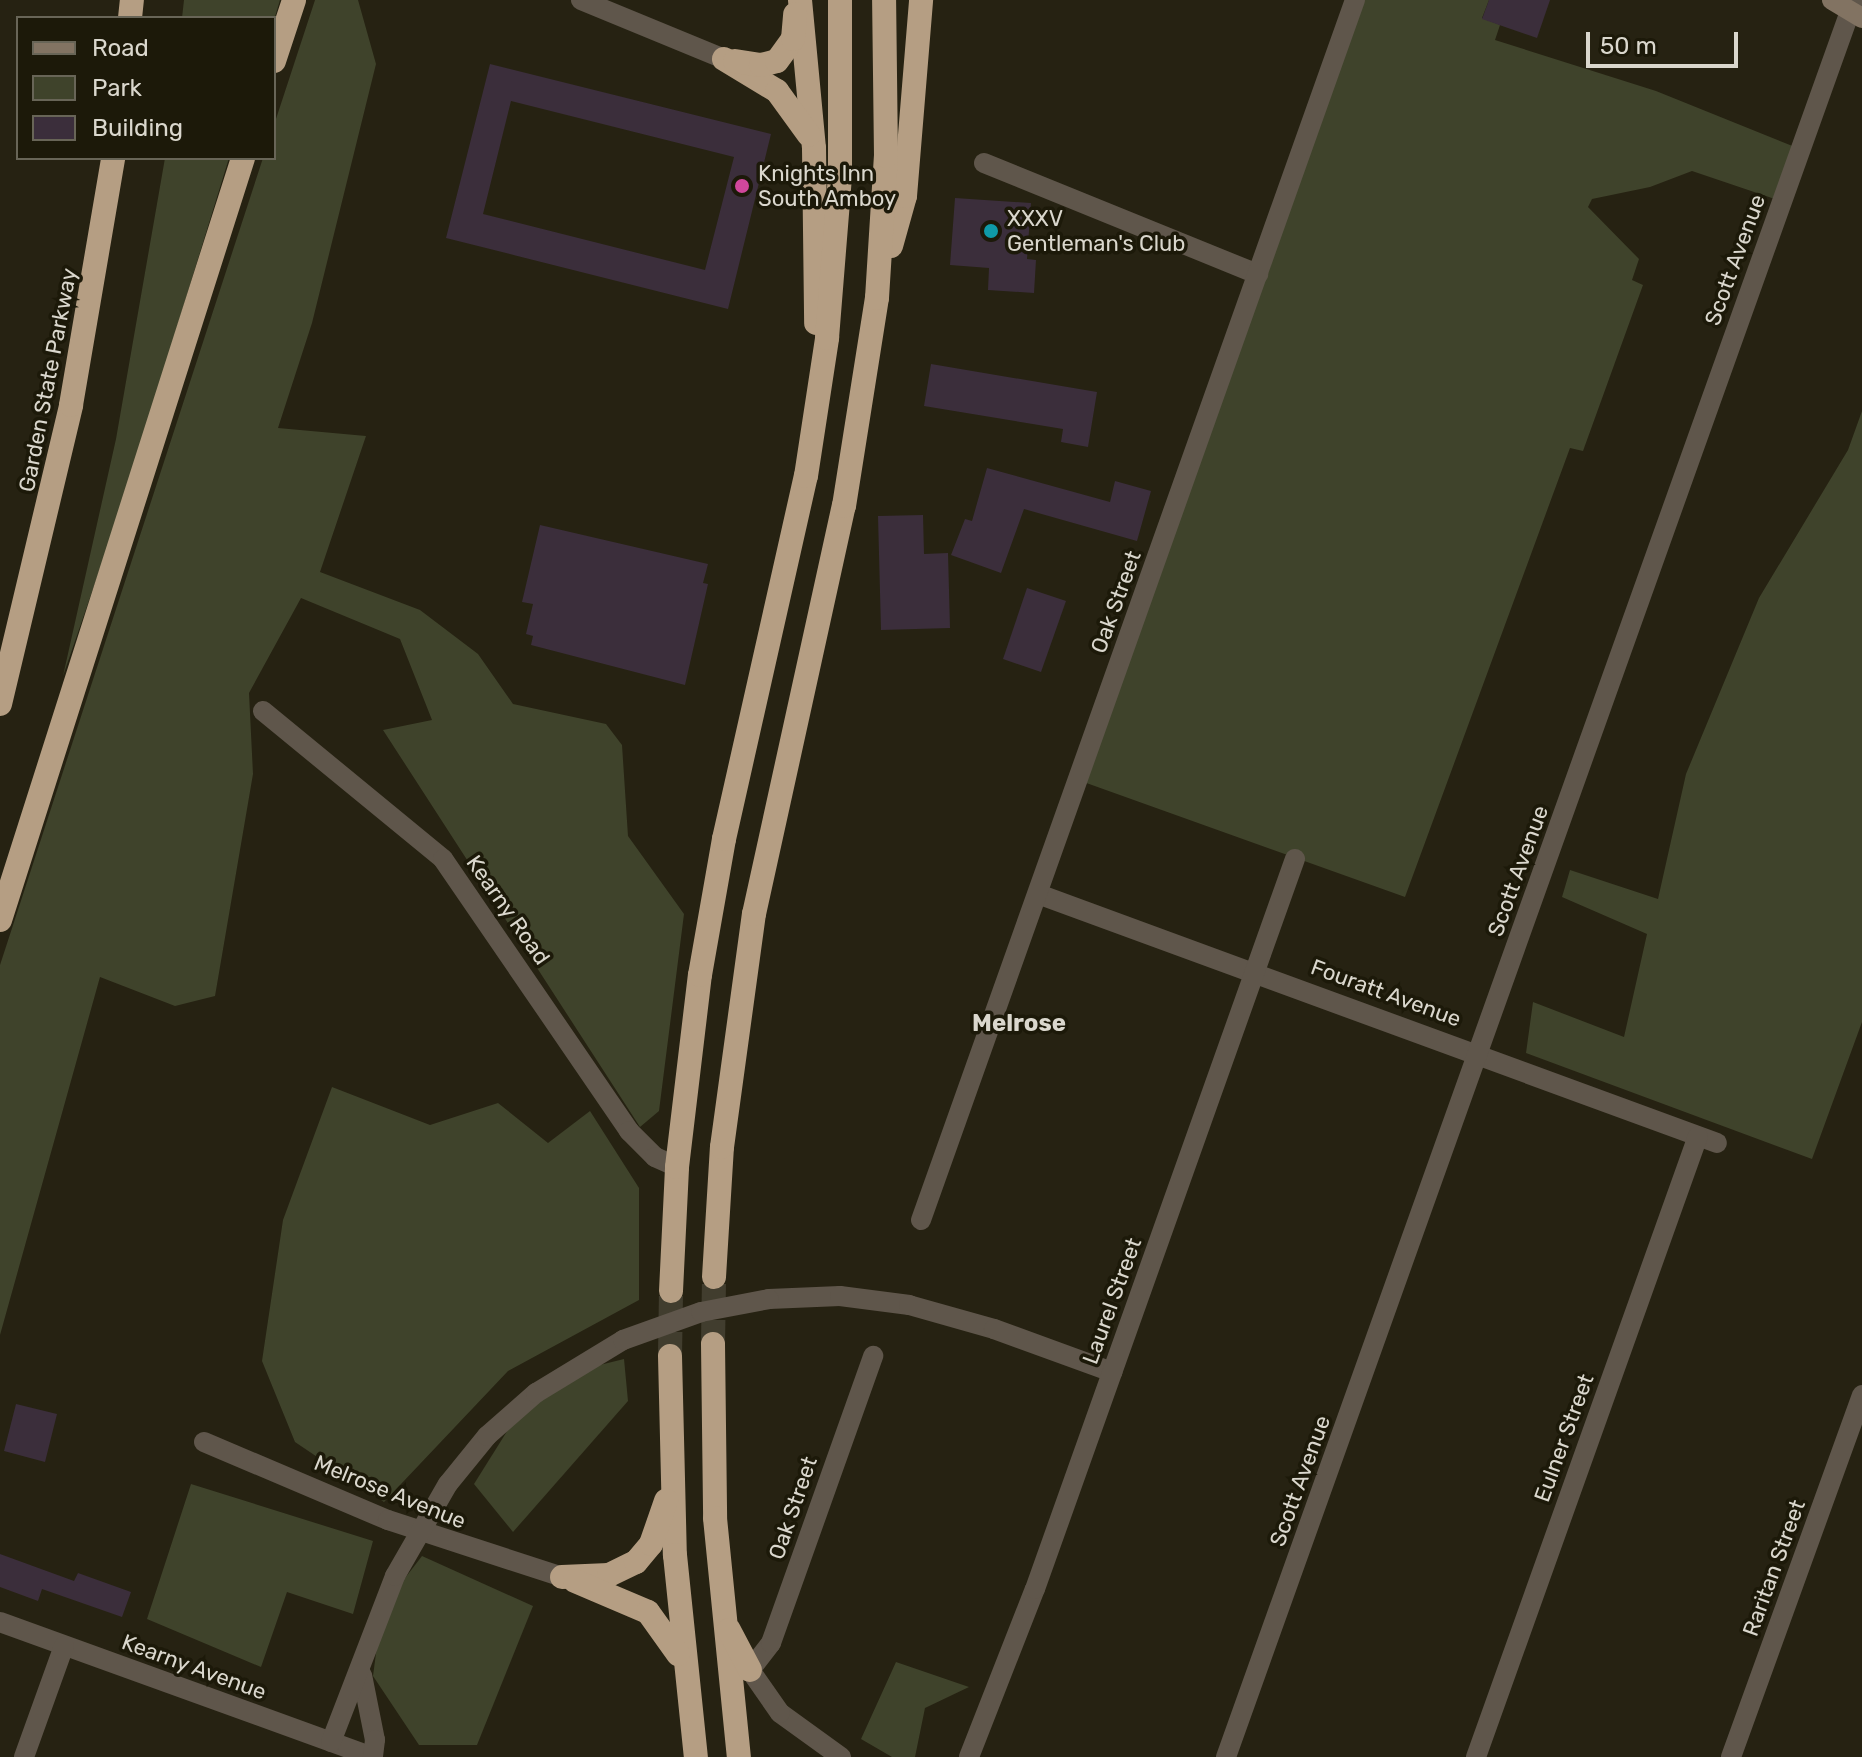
<!DOCTYPE html>
<html>
<head>
<meta charset="utf-8">
<style>
	body { margin:0 }
	#map { position:relative; width:1862px; height:1757px; overflow:hidden; background:#262212; font-family:Rubik,sans-serif }
	div>[style] { position:absolute }
	.green>* { inset:0; background:#3f432b }
	.building>* { inset:0; background:#3b2e3b }
	.highway-tunnel>* { height:24px; margin-top:-12px; transform-origin:0; background:repeating-linear-gradient(90deg,#413d2e 0 24px,transparent 0 36px) }
	.street>* { height:20px; margin:-10px; padding:0 10px; transform-origin:10px; border-radius:10px; background:#5f564b }
	.secondary>* { height:20px; margin:-10px; padding:0 10px; transform-origin:10px; border-radius:10px; background:#827362 }
	.highway>* { height:24px; margin:-12px; padding:0 12px; transform-origin:12px; border-radius:12px; background:#b59e83 }
	.street-bridge>* { height:20px; margin:-10px; padding:0 10px; transform-origin:10px; border-radius:10px; background:#5f564b }
	.dots>* { width:22px; height:22px; translate:-50% -50%; box-sizing:border-box; border:4px solid #1c1909; border-radius:50% }
	span { translate:-50% -50%; white-space:nowrap; text-align:center; line-height:1.15; -webkit-text-stroke:7px #1c1909; paint-order:stroke }
	.poi-label { font-size:22px; color:#dad7cd }
	.left { translate:0 -50%; text-align:left }
	.street-label { font-size:22px; color:#dad7cd }
	.neighbourhood-label { font-size:24px; color:#dad7cd; font-weight:700 }
	.legend { position:absolute; left:16px; top:16px; width:260px; height:144px; box-sizing:border-box; background:#1c1909; border:2px solid #686557; margin:0; padding:10px 14px; list-style:none; font-size:24px; color:#dad7cd }
	.legend li { display:flex; align-items:center; gap:16px; height:40px }
	.legend b { width:40px; border:2px solid #686557 }
	.scale { position:absolute; left:1586px; top:32px; width:152px; height:36px; box-sizing:border-box; border:4px solid #dad7cd; border-top:0; padding-left:10px; font-size:24px; line-height:28px; white-space:nowrap; color:#dad7cd; -webkit-text-stroke:6px #1c1909; paint-order:stroke }
</style>
</head>
<body>
<div id="map">
	<div class="green">
		<div style="clip-path:polygon(184px 0,280px 0,274px 20px,182px 18px)"></div>
		<div style="clip-path:polygon(315px 0,358px 0,376px 64px,312px 323px,278px 428px,366px 436px,320px 572px,420px 610px,478px 654px,513px 704px,606px 724px,622px 745px,628px 836px,684px 914px,659px 1111px,640px 1127px,383px 730px,432px 720px,400px 639px,301px 598px,249px 693px,253px 774px,215px 996px,175px 1006px,100px 977px,0 1335px,0 965px,263px 158px,274px 158px,274px 125px)"></div>
		<div style="clip-path:polygon(1355px 0,1489px 0,1482px 18px,1500px 25px,1495px 40px,1656px 91px,1800px 149px,1781px 201px,1692px 171px,1650px 187px,1592px 199px,1588px 207px,1639px 259px,1632px 280px,1643px 285px,1583px 451px,1570px 448px,1405px 897px,1078px 780px)"></div>
		<div style="clip-path:polygon(165px 158px,229px 158px,125px 496px,63px 676px,116px 439px)"></div>
		<div style="clip-path:polygon(1862px 411px,1862px 1022px,1812px 1159px,1526px 1053px,1533px 1002px,1624px 1037px,1647px 934px,1562px 897px,1570px 870px,1658px 899px,1686px 774px,1759px 598px,1848px 450px)"></div>
		<div style="clip-path:polygon(332px 1087px,430px 1125px,498px 1103px,548px 1143px,590px 1111px,639px 1188px,639px 1300px,508px 1371px,384px 1502px,295px 1442px,262px 1361px,283px 1220px)"></div>
		<div style="clip-path:polygon(624px 1359px,628px 1401px,513px 1532px,474px 1484px,539px 1380px)"></div>
		<div style="clip-path:polygon(191px 1484px,373px 1541px,353px 1614px,287px 1592px,261px 1667px,147px 1619px)"></div>
		<div style="clip-path:polygon(422px 1556px,533px 1606px,477px 1745px,419px 1745px,373px 1676px,382px 1608px)"></div>
		<div style="clip-path:polygon(896px 1662px,969px 1687px,925px 1708px,915px 1757px,892px 1757px,861px 1739px)"></div>
	</div>
	<div class="building">
		<div style="clip-path:polygon(1489px 0,1550px 0,1537px 38px,1482px 19px)"></div>
		<div style="clip-path:polygon(evenodd,490px 64px,771px 134px,728px 309px,446px 238px,490px 64px,511px 101px,734px 157px,705px 270px,483px 214px,511px 101px)"></div>
		<div style="clip-path:polygon(955px 198px,1031px 203px,1027px 259px,1036px 260px,1034px 293px,988px 290px,989px 268px,950px 265px)"></div>
		<div style="clip-path:polygon(931px 364px,1097px 392px,1088px 447px,1061px 442px,1063px 429px,924px 406px)"></div>
		<div style="clip-path:polygon(987px 468px,1110px 502px,1115px 481px,1151px 491px,1137px 541px,1024px 509px,1001px 573px,951px 555px,965px 519px,972px 521px)"></div>
		<div style="clip-path:polygon(923px 515px,924px 554px,948px 553px,950px 628px,881px 630px,878px 516px)"></div>
		<div style="clip-path:polygon(540px 525px,708px 564px,703px 583px,708px 584px,685px 685px,531px 645px,533px 636px,526px 634px,533px 604px,522px 602px)"></div>
		<div style="clip-path:polygon(1027px 588px,1066px 601px,1041px 672px,1003px 659px)"></div>
		<div style="clip-path:polygon(16px 1404px,57px 1414px,45px 1462px,4px 1451px)"></div>
		<div style="clip-path:polygon(0 1554px,74px 1581px,78px 1573px,131px 1592px,122px 1617px,42px 1589px,38px 1601px,0 1587px)"></div>
	</div>
	<div class="highway-tunnel">
		<div style="left:713px;top:1344px;width:67px;rotate:-89.1deg"></div>
		<div style="left:670px;top:1356px;width:65px;rotate:-89.1deg"></div>
	</div>
	<div class="street">
		<div style="left:581px;top:0;width:155px;rotate:22.4deg"></div>
		<div style="left:984px;top:163px;width:296px;rotate:22.1deg"></div>
		<div style="left:263px;top:711px;width:233px;rotate:39.4deg"></div>
		<div style="left:443px;top:859px;width:330px;rotate:55.6deg"></div>
		<div style="left:629px;top:1131px;width:37px;rotate:45deg"></div>
		<div style="left:655px;top:1157px;width:24px;rotate:24deg"></div>
		<div style="left:1038px;top:894px;width:723px;rotate:20.14deg"></div>
		<div style="left:921px;top:1220px;width:1295px;rotate:-70.42deg"></div>
		<div style="left:769px;top:1299px;width:71px;rotate:-2.4deg"></div>
		<div style="left:840px;top:1296px;width:70px;rotate:7.4deg"></div>
		<div style="left:909px;top:1305px;width:88px;rotate:15.8deg"></div>
		<div style="left:994px;top:1329px;width:126px;rotate:20deg"></div>
		<div style="left:204px;top:1442px;width:200px;rotate:23deg"></div>
		<div style="left:388px;top:1520px;width:183px;rotate:18.1deg"></div>
		<div style="left:0;top:1622px;width:396px;rotate:19.9deg"></div>
		<div style="left:362px;top:1675px;width:66px;rotate:78.7deg"></div>
		<div style="left:375px;top:1740px;width:17px;rotate:97deg"></div>
		<div style="left:331px;top:1742px;width:178px;rotate:-68.9deg"></div>
		<div style="left:395px;top:1576px;width:106px;rotate:-60.1deg"></div>
		<div style="left:448px;top:1484px;width:62px;rotate:-50.9deg"></div>
		<div style="left:487px;top:1436px;width:65px;rotate:-41.3deg"></div>
		<div style="left:536px;top:1393px;width:102px;rotate:-31.3deg"></div>
		<div style="left:24px;top:1757px;width:118px;rotate:-70.2deg"></div>
		<div style="left:841px;top:1757px;width:75px;rotate:-144.2deg"></div>
		<div style="left:780px;top:1713px;width:52px;rotate:-124.9deg"></div>
		<div style="left:750px;top:1670px;width:34px;rotate:-52deg"></div>
		<div style="left:771px;top:1643px;width:305px;rotate:-70.4deg"></div>
		<div style="left:969px;top:1757px;width:180px;rotate:-68.6deg"></div>
		<div style="left:1035px;top:1589px;width:775px;rotate:-70.4deg"></div>
		<div style="left:1226px;top:1757px;width:1866px;rotate:-70.33deg"></div>
		<div style="left:1476px;top:1757px;width:659px;rotate:-70.33deg"></div>
		<div style="left:1731px;top:1757px;width:385px;rotate:-70.1deg"></div>
	</div>
	<div class="secondary">
		<div style="left:1832px;top:0;width:35px;rotate:31deg"></div>
	</div>
	<div class="highway">
		<div style="left:800px;top:0;width:149px;rotate:84.6deg"></div>
		<div style="left:814px;top:148px;width:175px;rotate:89.3deg"></div>
		<div style="left:130px;top:18px;width:18px;rotate:-84deg"></div>
		<div style="left:724px;top:59px;width:62px;rotate:31.1deg"></div>
		<div style="left:777px;top:91px;width:54px;rotate:54deg"></div>
		<div style="left:274px;top:61px;width:64px;rotate:-71.8deg"></div>
		<div style="left:735px;top:61px;width:26px;rotate:9deg"></div>
		<div style="left:761px;top:65px;width:16px;rotate:-14deg"></div>
		<div style="left:777px;top:61px;width:27px;rotate:-54deg"></div>
		<div style="left:793px;top:39px;width:25px;rotate:-85deg"></div>
		<div style="left:891px;top:246px;width:52px;rotate:-74.4deg"></div>
		<div style="left:905px;top:196px;width:197px;rotate:-85.3deg"></div>
		<div style="left:0;top:704px;width:307px;rotate:-76.6deg"></div>
		<div style="left:71px;top:405px;width:251px;rotate:-80.3deg"></div>
		<div style="left:0;top:920px;width:800px;rotate:-72.31deg"></div>
		<div style="left:714px;top:1277px;width:130px;rotate:-86.5deg"></div>
		<div style="left:722px;top:1147px;width:235px;rotate:-82.2deg"></div>
		<div style="left:754px;top:914px;width:418px;rotate:-77.6deg"></div>
		<div style="left:844px;top:506px;width:211px;rotate:-81deg"></div>
		<div style="left:877px;top:298px;width:142px;rotate:-86.4deg"></div>
		<div style="left:886px;top:156px;width:156px;rotate:-90.7deg"></div>
		<div style="left:671px;top:1291px;width:124px;rotate:-87.2deg"></div>
		<div style="left:677px;top:1167px;width:193px;rotate:-83.2deg"></div>
		<div style="left:700px;top:975px;width:138px;rotate:-80deg"></div>
		<div style="left:724px;top:839px;width:372px;rotate:-77.3deg"></div>
		<div style="left:806px;top:476px;width:140px;rotate:-81.3deg"></div>
		<div style="left:827px;top:338px;width:161px;rotate:-85.4deg"></div>
		<div style="left:840px;top:178px;width:178px;rotate:-90deg"></div>
		<div style="left:713px;top:1344px;width:174px;rotate:89.3deg"></div>
		<div style="left:715px;top:1518px;width:240px;rotate:84.3deg"></div>
		<div style="left:670px;top:1356px;width:199px;rotate:88.6deg"></div>
		<div style="left:675px;top:1555px;width:203px;rotate:84.1deg"></div>
		<div style="left:562px;top:1577px;width:47px;rotate:-2.4deg"></div>
		<div style="left:609px;top:1575px;width:30px;rotate:-26deg"></div>
		<div style="left:636px;top:1562px;width:23px;rotate:-50deg"></div>
		<div style="left:651px;top:1544px;width:46px;rotate:-70.8deg"></div>
		<div style="left:575px;top:1581px;width:79px;rotate:23deg"></div>
		<div style="left:648px;top:1612px;width:52px;rotate:54.5deg"></div>
		<div style="left:729px;top:1630px;width:45px;rotate:62.3deg"></div>
	</div>
	<div class="street-bridge">
		<div style="left:623px;top:1340px;width:83px;rotate:-19.7deg"></div>
		<div style="left:701px;top:1312px;width:69px;rotate:-10.8deg"></div>
	</div>
	<div class="dots">
		<div style="left:742px;top:186px;background:#d1479c"></div>
		<div style="left:991px;top:231px;background:#0f9aa8"></div>
	</div>
	<div class="poi-label">
		<span class="left" style="left:758px;top:186px">Knights Inn<br>South Amboy</span>
		<span class="left" style="left:1007px;top:231px">XXXV<br>Gentleman's Club</span>
	</div>
	<div class="street-label">
		<span style="left:1735px;top:260px;rotate:-70deg">Scott Avenue</span>
		<span style="left:48px;top:380px;rotate:-79deg">Garden State Parkway</span>
		<span style="left:1116px;top:602px;rotate:-70deg">Oak Street</span>
		<span style="left:1518px;top:871px;rotate:-70deg">Scott Avenue</span>
		<span style="left:508px;top:910px;rotate:55deg">Kearny Road</span>
		<span style="left:1386px;top:993px;rotate:20deg">Fouratt Avenue</span>
		<span style="left:1112px;top:1301px;rotate:-70deg">Laurel Street</span>
		<span style="left:1564px;top:1438px;rotate:-70deg">Eulner Street</span>
		<span style="left:1300px;top:1481px;rotate:-70deg">Scott Avenue</span>
		<span style="left:390px;top:1492px;rotate:22deg">Melrose Avenue</span>
		<span style="left:793px;top:1508px;rotate:-71deg">Oak Street</span>
		<span style="left:1774px;top:1568px;rotate:-70deg">Raritan Street</span>
		<span style="left:194px;top:1667px;rotate:20deg">Kearny Avenue</span>
	</div>
	<div class="neighbourhood-label">
		<span style="left:1019px;top:1024px">Melrose</span>
	</div>
	<ul class="legend">
	<li><b style="height:10px;background:#827362"></b>Road</li>
	<li><b style="height:22px;background:#3f432b"></b>Park</li>
	<li><b style="height:22px;background:#3b2e3b"></b>Building</li>
	</ul>
	<div class="scale">50 m</div>
</div>
</body>
</html>
